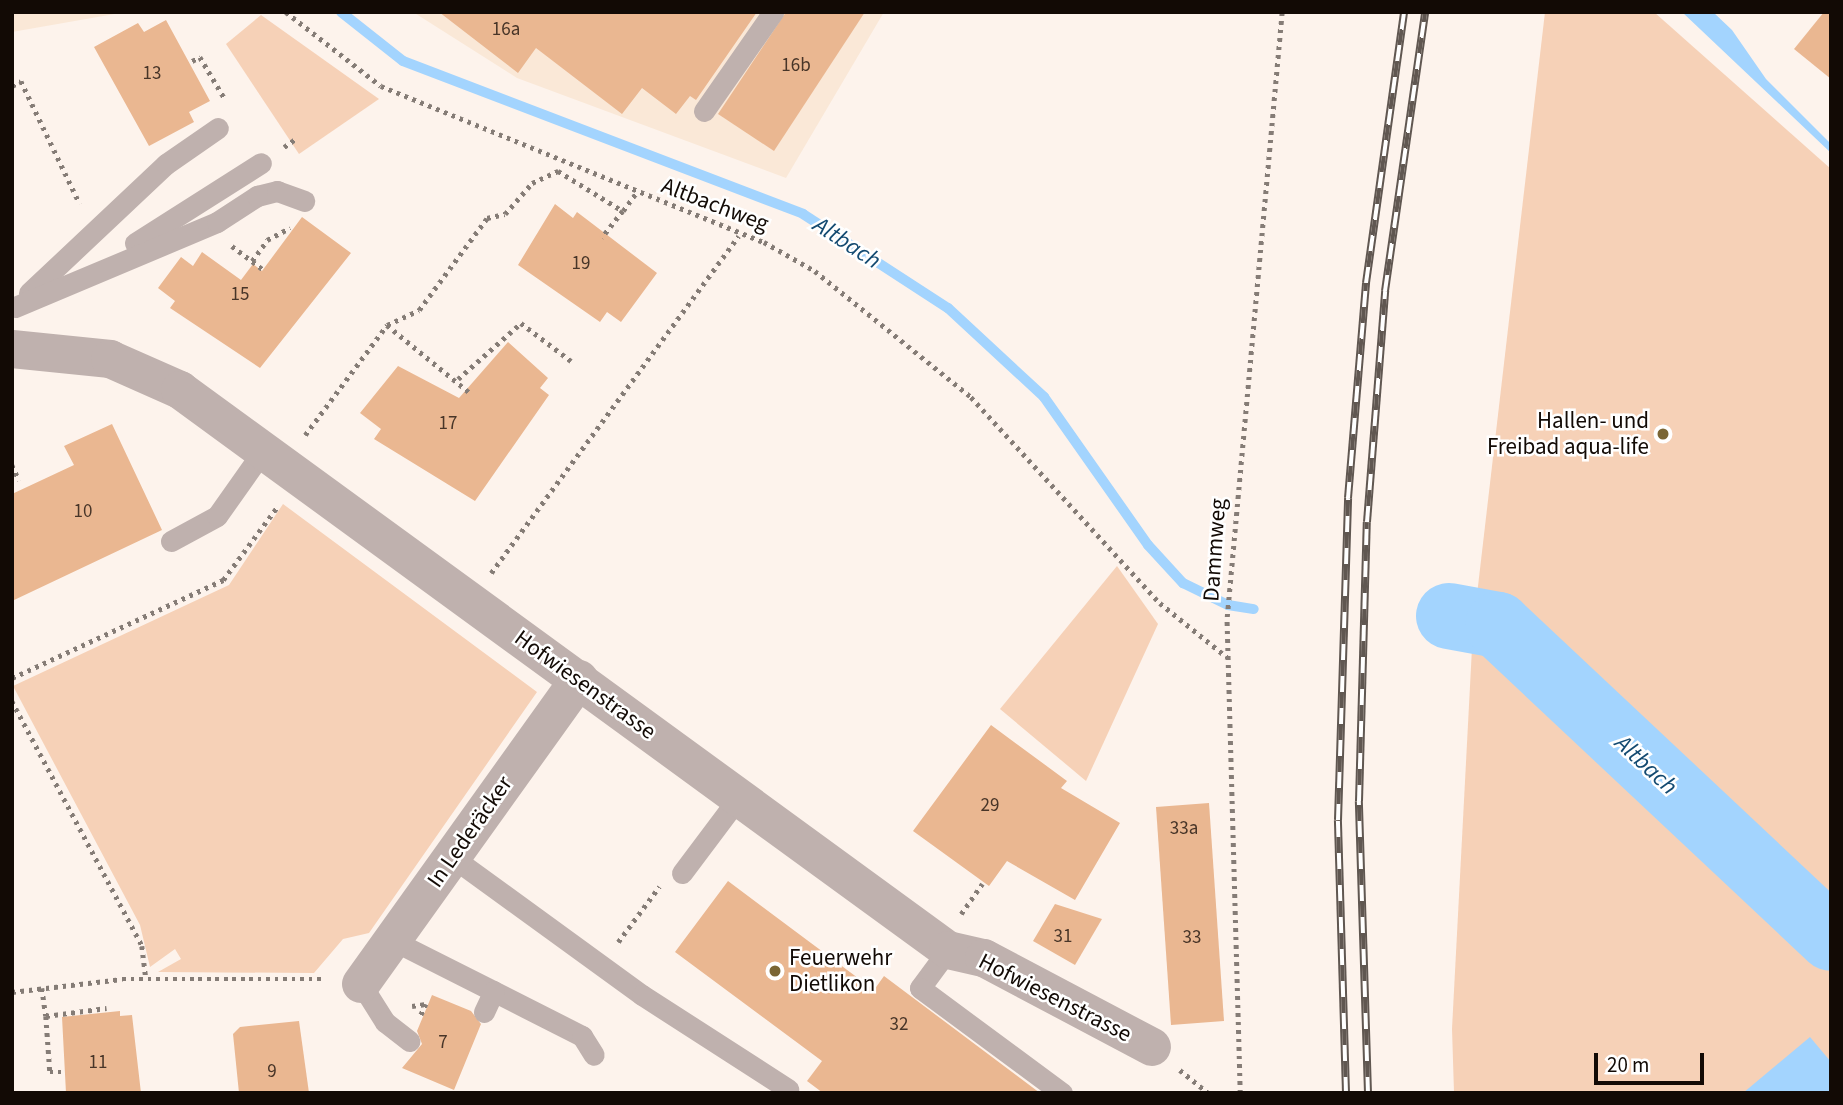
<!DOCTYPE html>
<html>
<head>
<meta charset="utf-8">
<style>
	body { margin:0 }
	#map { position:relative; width:1843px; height:1105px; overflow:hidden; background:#fdf3ec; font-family:"Source Sans 3",sans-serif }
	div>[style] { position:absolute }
	.industrial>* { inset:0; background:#fae8d7 }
	.green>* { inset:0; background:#f6d1b7 }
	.water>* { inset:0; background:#a3d4fe }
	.stream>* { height:10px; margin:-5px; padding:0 5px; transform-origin:5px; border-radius:5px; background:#a3d4fe }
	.river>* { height:66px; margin:-33px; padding:0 33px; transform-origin:33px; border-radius:33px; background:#a3d4fe }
	.building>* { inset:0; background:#eab791 }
	.path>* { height:4.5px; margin-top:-2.25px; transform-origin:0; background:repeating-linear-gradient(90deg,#857c76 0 3.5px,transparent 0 8.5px) }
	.lane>* { height:21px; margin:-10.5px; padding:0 10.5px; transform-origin:10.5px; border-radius:10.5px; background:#bfb1ae }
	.street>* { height:38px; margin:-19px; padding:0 19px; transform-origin:19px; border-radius:19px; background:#bfb1ae }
	.rail>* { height:8px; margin-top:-4px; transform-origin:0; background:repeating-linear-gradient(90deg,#fff 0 16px,#605751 0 32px); box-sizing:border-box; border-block:2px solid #605751 }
	.dots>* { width:19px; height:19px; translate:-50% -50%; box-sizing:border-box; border:4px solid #fff; border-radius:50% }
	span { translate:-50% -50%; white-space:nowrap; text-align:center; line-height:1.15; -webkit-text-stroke:5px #fff; paint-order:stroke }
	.number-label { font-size:19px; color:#483528 }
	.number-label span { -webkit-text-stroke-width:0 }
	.street-label { font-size:23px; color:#120a05 }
	.poi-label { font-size:23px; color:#120a05 }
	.right { translate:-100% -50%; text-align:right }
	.left { translate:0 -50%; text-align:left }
	.water-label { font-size:24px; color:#134a71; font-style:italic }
	.frame { position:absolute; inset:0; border:14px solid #120a05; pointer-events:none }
	.scale { position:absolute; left:1594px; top:1053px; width:110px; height:32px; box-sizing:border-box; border:4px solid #120a05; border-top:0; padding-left:9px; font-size:21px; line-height:24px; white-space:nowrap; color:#120a05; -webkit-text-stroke:5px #fff; paint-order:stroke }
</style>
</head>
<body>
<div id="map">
	<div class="industrial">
		<div style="clip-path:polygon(12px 12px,126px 12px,12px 32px)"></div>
		<div style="clip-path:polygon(413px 12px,884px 12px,786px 178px,517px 78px)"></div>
	</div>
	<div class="green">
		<div style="clip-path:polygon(1545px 12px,1654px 12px,1831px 169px,1831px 1093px,1454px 1093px,1452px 1029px,1473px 629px)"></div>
		<div style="clip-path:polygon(261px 15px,379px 99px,299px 154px,226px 44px)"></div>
		<div style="clip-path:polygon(283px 504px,537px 692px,369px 933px,343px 939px,314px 973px,158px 972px,181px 959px,175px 949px,150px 967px,140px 925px,13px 686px,229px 585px)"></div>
		<div style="clip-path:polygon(1117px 566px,1158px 624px,1086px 781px,1000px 709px)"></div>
	</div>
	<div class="water">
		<div style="clip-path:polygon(1682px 12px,1713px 12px,1732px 30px,1766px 79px,1831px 144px,1831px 153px)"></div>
		<div style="clip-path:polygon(1810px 1037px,1831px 1062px,1831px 1093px,1743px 1093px)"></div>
	</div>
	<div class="stream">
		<div style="left:341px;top:12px;width:79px;rotate:38.3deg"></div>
		<div style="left:403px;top:61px;width:428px;rotate:20.9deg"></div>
		<div style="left:803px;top:214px;width:173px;rotate:33deg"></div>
		<div style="left:948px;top:308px;width:131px;rotate:42.8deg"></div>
		<div style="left:1044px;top:397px;width:181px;rotate:54.9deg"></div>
		<div style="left:1148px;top:545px;width:52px;rotate:47.4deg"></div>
		<div style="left:1183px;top:583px;width:50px;rotate:26.1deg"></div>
		<div style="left:1228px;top:605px;width:26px;rotate:9deg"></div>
	</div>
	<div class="river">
		<div style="left:1449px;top:616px;width:50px;rotate:10.4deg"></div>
		<div style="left:1498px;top:625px;width:457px;rotate:43.2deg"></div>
	</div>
	<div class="building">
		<div style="clip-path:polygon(439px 12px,757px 12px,696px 100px,690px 96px,676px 114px,642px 88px,622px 114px,536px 48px,518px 73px)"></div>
		<div style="clip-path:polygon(786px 12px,865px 12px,774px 151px,718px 114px)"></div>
		<div style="clip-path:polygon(1824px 12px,1831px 12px,1831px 79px,1794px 49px)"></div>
		<div style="clip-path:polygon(166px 20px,210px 101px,189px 112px,194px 122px,149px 146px,94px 47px,138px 23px,144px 32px)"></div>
		<div style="clip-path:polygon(555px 204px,573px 218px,577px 212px,657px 273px,621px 322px,607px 312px,600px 322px,518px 265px)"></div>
		<div style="clip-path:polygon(302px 217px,351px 253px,260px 368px,170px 308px,175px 301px,158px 288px,181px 257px,193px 266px,202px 252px,241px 280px,253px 264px,262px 271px)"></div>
		<div style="clip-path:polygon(508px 342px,548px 378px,540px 388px,549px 395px,475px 501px,374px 439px,381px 429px,360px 413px,398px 366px,459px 398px)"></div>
		<div style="clip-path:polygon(112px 424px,162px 530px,12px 601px,12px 494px,74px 465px,64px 446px)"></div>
		<div style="clip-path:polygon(991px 725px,1067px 781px,1061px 788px,1120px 823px,1075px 900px,1007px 861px,989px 886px,913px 831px)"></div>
		<div style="clip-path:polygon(1209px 803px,1224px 1021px,1171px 1025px,1156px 807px)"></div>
		<div style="clip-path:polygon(728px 881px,874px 990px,884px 976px,1040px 1093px,823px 1093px,807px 1081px,822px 1061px,675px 952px)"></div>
		<div style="clip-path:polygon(1055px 904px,1102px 919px,1075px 965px,1033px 941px)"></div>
		<div style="clip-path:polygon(432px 995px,471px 1011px,481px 1024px,454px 1090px,402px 1068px,422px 1044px,417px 1031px)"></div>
		<div style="clip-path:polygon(120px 1011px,120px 1016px,132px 1015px,141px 1093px,66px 1093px,62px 1017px)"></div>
		<div style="clip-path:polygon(299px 1021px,309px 1093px,239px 1093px,233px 1034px,240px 1027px)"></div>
	</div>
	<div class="path">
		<div style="left:286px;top:12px;width:120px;rotate:37.9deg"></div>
		<div style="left:381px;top:86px;width:414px;rotate:22.2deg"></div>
		<div style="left:764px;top:242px;width:59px;rotate:29.6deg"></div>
		<div style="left:815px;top:271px;width:201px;rotate:38.9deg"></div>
		<div style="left:971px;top:397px;width:280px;rotate:47.5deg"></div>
		<div style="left:1160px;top:603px;width:86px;rotate:38.9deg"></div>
		<div style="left:192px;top:61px;width:9px;rotate:-27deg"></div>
		<div style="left:200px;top:57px;width:49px;rotate:59.2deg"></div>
		<div style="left:12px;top:86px;width:10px;rotate:-29deg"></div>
		<div style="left:21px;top:81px;width:136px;rotate:64.4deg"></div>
		<div style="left:284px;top:147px;width:16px;rotate:-35deg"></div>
		<div style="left:623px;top:211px;width:22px;rotate:-54deg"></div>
		<div style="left:232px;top:246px;width:41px;rotate:37.1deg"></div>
		<div style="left:252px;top:261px;width:26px;rotate:-54deg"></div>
		<div style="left:267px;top:240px;width:26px;rotate:-28deg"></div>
		<div style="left:387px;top:325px;width:106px;rotate:39.3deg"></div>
		<div style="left:458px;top:379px;width:84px;rotate:-41.6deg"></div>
		<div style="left:521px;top:323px;width:63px;rotate:37.2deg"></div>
		<div style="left:305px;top:435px;width:137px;rotate:-53.3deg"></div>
		<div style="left:387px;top:325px;width:35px;rotate:-25deg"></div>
		<div style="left:419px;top:310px;width:114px;rotate:-53.5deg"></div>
		<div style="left:487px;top:218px;width:18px;rotate:-13deg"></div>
		<div style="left:505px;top:214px;width:41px;rotate:-48.9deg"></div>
		<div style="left:532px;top:183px;width:29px;rotate:-25deg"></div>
		<div style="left:558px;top:171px;width:76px;rotate:31.6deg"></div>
		<div style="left:623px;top:211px;width:34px;rotate:128deg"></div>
		<div style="left:12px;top:465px;width:17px;rotate:65deg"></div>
		<div style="left:491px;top:573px;width:418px;rotate:-53.7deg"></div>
		<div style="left:12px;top:678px;width:233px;rotate:-24.9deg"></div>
		<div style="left:223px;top:580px;width:92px;rotate:-53.4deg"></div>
		<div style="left:12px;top:701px;width:277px;rotate:62deg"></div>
		<div style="left:142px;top:946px;width:32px;rotate:83deg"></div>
		<div style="left:961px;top:914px;width:37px;rotate:-55deg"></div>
		<div style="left:618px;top:942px;width:69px;rotate:-53.3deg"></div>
		<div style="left:42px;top:988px;width:28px;rotate:82deg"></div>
		<div style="left:46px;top:1016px;width:61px;rotate:-7.6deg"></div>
		<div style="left:12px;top:992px;width:111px;rotate:-6.7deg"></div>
		<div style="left:122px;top:979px;width:203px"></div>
		<div style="left:412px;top:1006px;width:14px;rotate:-8deg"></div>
		<div style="left:426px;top:1004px;width:12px;rotate:114deg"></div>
		<div style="left:46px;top:1016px;width:56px;rotate:85.9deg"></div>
		<div style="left:50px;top:1072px;width:11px"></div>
		<div style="left:1180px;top:1070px;width:36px;rotate:39deg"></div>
		<div style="left:1240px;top:1093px;width:476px;rotate:-91.6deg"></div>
		<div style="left:1227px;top:617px;width:607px;rotate:-84.81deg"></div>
	</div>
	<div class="lane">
		<div style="left:704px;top:111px;width:121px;rotate:-55.1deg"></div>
		<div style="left:135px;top:243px;width:149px;rotate:-32.4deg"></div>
		<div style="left:29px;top:293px;width:188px;rotate:-43.3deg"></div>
		<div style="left:166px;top:164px;width:63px;rotate:-34.7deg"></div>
		<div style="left:15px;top:307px;width:219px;rotate:-22.8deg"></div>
		<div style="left:217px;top:222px;width:48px;rotate:-33deg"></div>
		<div style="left:257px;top:196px;width:21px;rotate:-14deg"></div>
		<div style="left:277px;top:191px;width:29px;rotate:20deg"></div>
		<div style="left:171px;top:541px;width:52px;rotate:-28.5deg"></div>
		<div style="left:217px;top:516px;width:83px;rotate:-54.8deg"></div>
		<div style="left:452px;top:857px;width:235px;rotate:36deg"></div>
		<div style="left:642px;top:995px;width:174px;rotate:32.8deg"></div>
		<div style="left:682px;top:873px;width:95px;rotate:-53.1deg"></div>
		<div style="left:392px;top:940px;width:213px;rotate:26.8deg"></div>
		<div style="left:582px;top:1036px;width:22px;rotate:58deg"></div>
		<div style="left:948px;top:950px;width:47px;rotate:126.4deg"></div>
		<div style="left:920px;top:988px;width:177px;rotate:36.5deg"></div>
		<div style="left:361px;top:984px;width:45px;rotate:57.7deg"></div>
		<div style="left:385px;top:1022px;width:31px;rotate:38deg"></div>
		<div style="left:484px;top:1012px;width:23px;rotate:-65deg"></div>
	</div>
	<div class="street">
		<div style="left:12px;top:349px;width:99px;rotate:5.8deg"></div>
		<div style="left:110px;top:359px;width:77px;rotate:23.9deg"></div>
		<div style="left:180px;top:390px;width:950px;rotate:36.1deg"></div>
		<div style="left:948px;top:950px;width:37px;rotate:13deg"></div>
		<div style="left:984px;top:958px;width:190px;rotate:27.9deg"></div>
		<div style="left:361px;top:984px;width:375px;rotate:-54.4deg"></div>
	</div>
	<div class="rail">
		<div style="left:1346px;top:1093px;width:273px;rotate:-91.7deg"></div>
		<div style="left:1338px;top:820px;width:322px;rotate:-88.2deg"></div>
		<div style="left:1348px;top:498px;width:216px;rotate:-85.2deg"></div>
		<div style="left:1366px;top:283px;width:274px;rotate:-82deg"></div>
		<div style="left:1368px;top:1093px;width:292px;rotate:-91.8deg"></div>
		<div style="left:1359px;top:801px;width:279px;rotate:-88.4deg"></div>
		<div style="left:1367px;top:522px;width:232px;rotate:-85.5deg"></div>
		<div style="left:1385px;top:291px;width:282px;rotate:-81.8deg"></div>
	</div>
	<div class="dots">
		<div style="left:1663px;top:434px;background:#7a6534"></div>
		<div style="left:775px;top:971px;background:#7a6534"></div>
	</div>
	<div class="number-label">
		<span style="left:506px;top:30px">16a</span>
		<span style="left:796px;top:66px">16b</span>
		<span style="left:152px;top:74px">13</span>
		<span style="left:581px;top:264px">19</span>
		<span style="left:240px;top:295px">15</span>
		<span style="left:448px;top:424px">17</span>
		<span style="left:83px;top:512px">10</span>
		<span style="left:990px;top:806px">29</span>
		<span style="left:1184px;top:829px">33a</span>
		<span style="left:1063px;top:937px">31</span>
		<span style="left:1192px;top:938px">33</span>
		<span style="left:899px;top:1025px">32</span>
		<span style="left:443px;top:1043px">7</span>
		<span style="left:98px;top:1063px">11</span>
		<span style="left:272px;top:1072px">9</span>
	</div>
	<div class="street-label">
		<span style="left:715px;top:205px;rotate:21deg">Altbachweg</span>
		<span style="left:1215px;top:550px;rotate:-86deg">Dammweg</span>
		<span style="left:585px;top:685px;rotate:36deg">Hofwiesenstrasse</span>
		<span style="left:470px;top:832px;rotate:-55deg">In Lederäcker</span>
		<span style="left:1055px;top:998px;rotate:27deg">Hofwiesenstrasse</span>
	</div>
	<div class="poi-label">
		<span class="right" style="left:1649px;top:434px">Hallen- und<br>Freibad aqua-life</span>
		<span class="left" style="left:789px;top:971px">Feuerwehr<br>Dietlikon</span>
	</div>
	<div class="water-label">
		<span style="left:847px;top:243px;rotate:33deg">Altbach</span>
		<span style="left:1646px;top:765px;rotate:43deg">Altbach</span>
	</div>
	<div class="frame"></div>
	<div class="scale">20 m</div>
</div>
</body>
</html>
